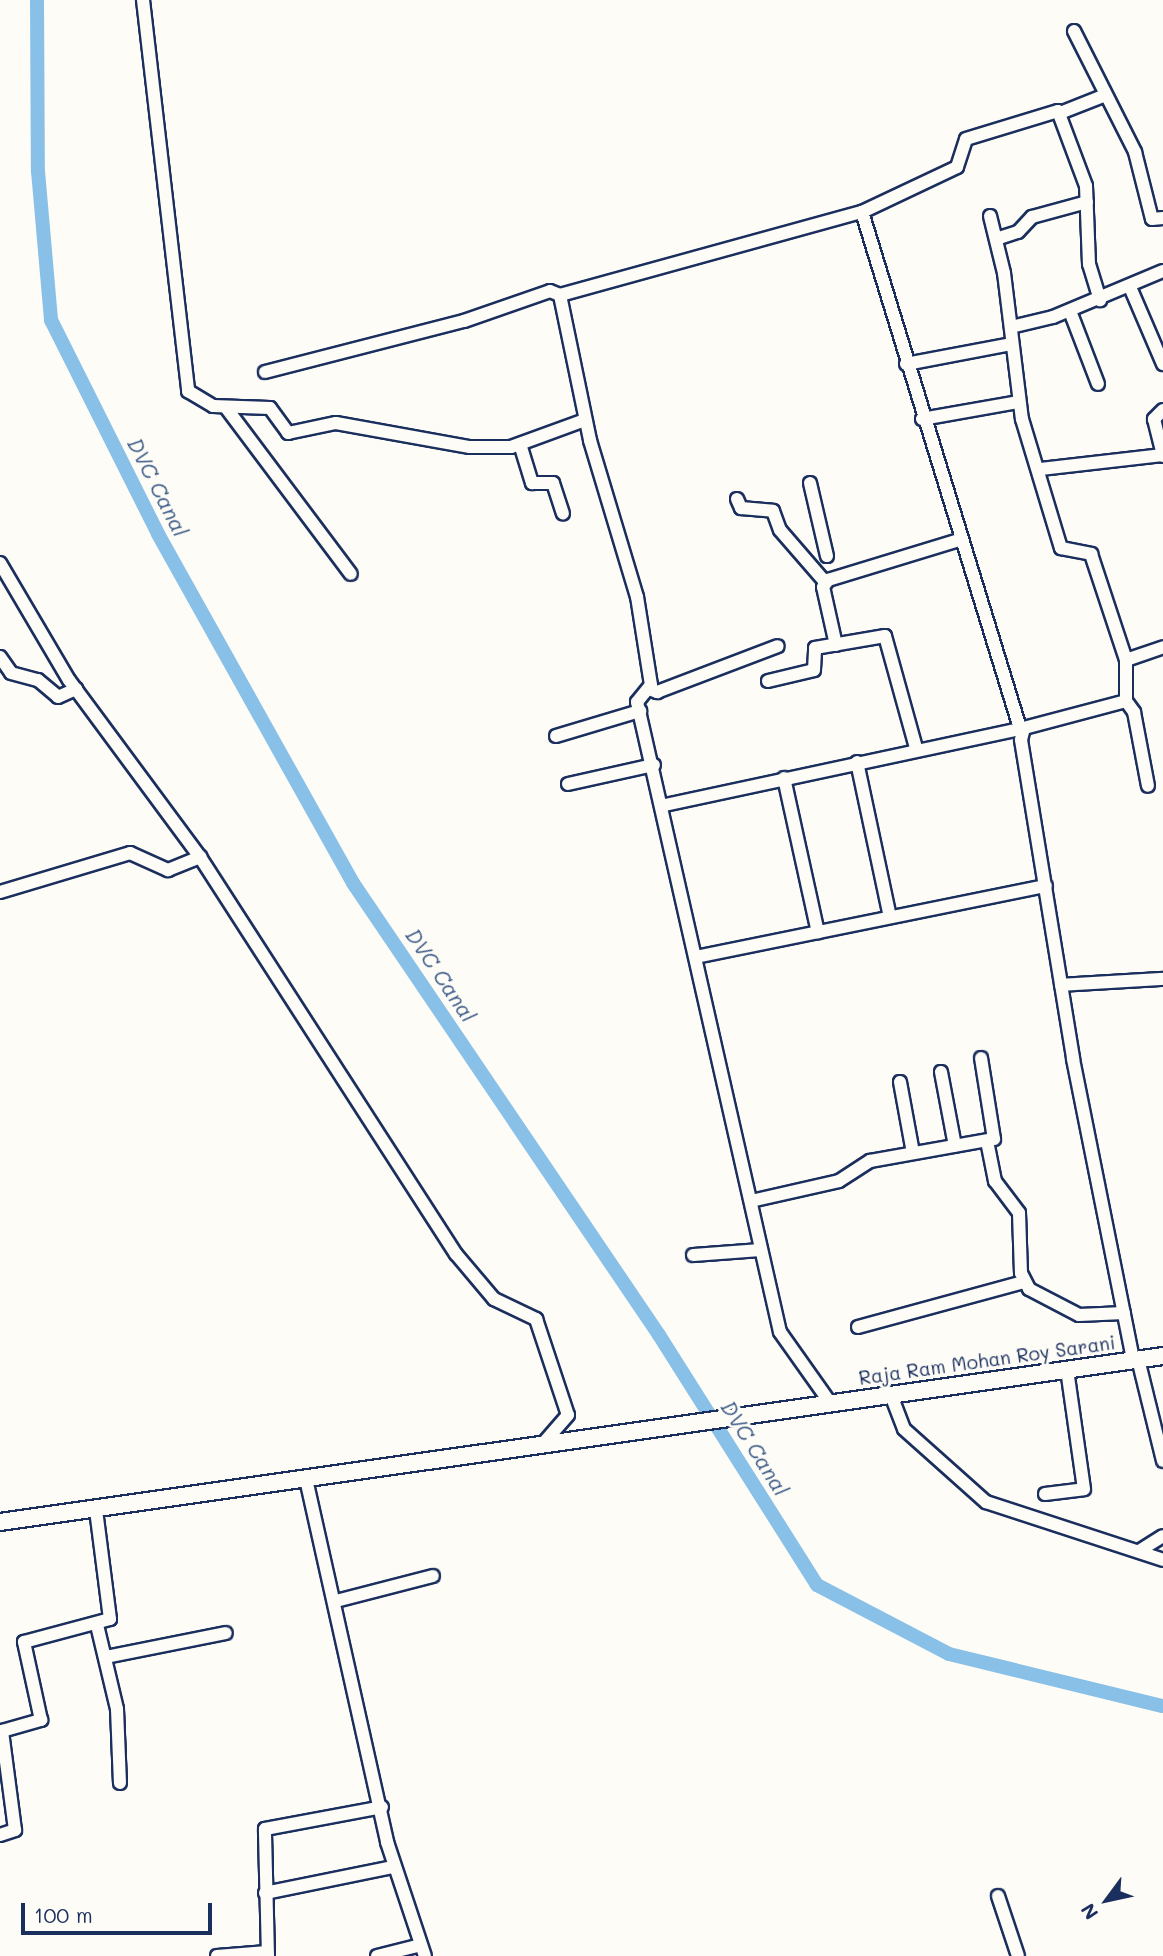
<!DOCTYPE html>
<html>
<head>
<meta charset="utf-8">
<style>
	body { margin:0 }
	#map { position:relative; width:1163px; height:1956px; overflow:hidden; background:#fdfcf7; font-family:Mali,sans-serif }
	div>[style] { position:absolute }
	.canal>* { height:14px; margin:-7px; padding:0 7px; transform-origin:7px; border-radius:7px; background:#89c0e7 }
	.roads { filter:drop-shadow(2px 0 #1b2f5e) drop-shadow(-2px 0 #1b2f5e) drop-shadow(0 2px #1b2f5e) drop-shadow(0 -2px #1b2f5e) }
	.minor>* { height:12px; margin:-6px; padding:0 6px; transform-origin:6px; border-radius:6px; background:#fdfcf7 }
	.tertiary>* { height:16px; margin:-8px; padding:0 8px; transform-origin:8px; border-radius:8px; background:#fdfcf7 }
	span { translate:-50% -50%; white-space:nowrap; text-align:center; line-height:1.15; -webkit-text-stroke:6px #fdfcf7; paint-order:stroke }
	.street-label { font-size:19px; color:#1b2f5e }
	.water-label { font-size:21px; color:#3c5a87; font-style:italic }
	.north { position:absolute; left:1072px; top:1865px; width:70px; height:70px; -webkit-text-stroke:5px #fdfcf7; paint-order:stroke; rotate:237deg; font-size:19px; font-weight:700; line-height:28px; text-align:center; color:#1b2f5e }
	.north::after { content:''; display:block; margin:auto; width:24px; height:32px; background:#1b2f5e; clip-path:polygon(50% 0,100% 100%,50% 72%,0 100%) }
	.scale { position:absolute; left:21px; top:1903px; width:191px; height:32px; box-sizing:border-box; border:4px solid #1b2f5e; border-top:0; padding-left:9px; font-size:21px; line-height:24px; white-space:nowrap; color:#1b2f5e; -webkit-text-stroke:5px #fdfcf7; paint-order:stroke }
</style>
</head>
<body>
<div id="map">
	<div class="canal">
		<div style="left:37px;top:0;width:171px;rotate:89.7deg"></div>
		<div style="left:38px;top:171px;width:150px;rotate:85deg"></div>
		<div style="left:51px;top:320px;width:239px;rotate:63.4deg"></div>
		<div style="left:158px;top:534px;width:400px;rotate:60.8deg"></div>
		<div style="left:353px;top:883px;width:546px;rotate:55.9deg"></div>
		<div style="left:659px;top:1335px;width:296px;rotate:57.7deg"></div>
		<div style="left:817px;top:1585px;width:149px;rotate:27.6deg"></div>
		<div style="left:949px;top:1654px;width:220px;rotate:13.7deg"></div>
	</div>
	<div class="roads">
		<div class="minor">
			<div style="left:143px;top:0;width:394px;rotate:83.4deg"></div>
			<div style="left:188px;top:391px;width:29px;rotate:31deg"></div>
			<div style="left:213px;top:406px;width:57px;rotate:2deg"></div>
			<div style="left:270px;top:408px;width:31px;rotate:54deg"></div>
			<div style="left:288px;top:433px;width:49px;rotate:-11.8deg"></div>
			<div style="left:336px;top:423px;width:136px;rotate:10.2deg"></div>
			<div style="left:470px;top:447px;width:41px"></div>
			<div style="left:511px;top:447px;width:79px;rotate:-20deg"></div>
			<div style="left:1074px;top:31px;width:136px;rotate:63.2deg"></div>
			<div style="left:1135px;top:152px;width:69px;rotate:75.8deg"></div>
			<div style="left:1152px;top:219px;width:11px;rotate:-5deg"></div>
			<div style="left:1060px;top:113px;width:46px;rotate:-21.6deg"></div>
			<div style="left:862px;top:212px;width:105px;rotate:-25.3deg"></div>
			<div style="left:957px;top:167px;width:29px;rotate:-72deg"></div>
			<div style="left:966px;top:139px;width:96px;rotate:-16.9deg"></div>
			<div style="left:1058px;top:111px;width:80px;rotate:69.5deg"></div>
			<div style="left:1086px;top:186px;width:78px;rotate:87.8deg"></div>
			<div style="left:1089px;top:264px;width:38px;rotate:73deg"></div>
			<div style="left:990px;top:216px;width:59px;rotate:76.2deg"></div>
			<div style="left:1004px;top:273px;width:147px;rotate:83deg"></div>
			<div style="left:1022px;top:419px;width:135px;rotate:73.2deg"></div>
			<div style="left:1061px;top:548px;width:31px;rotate:11deg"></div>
			<div style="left:1091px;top:554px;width:112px;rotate:71.7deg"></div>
			<div style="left:1126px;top:660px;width:41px;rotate:90deg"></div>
			<div style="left:1126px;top:701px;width:106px;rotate:165.2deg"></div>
			<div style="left:1024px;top:728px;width:12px;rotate:104deg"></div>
			<div style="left:1021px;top:740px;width:323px;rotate:80.7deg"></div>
			<div style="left:1073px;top:1059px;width:307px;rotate:78.7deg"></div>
			<div style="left:996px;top:239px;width:23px;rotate:-18deg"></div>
			<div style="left:1018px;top:232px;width:21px;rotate:-47deg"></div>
			<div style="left:1032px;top:217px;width:57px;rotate:-15.3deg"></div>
			<div style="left:1130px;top:287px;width:84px;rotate:66.8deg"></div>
			<div style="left:1070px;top:311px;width:78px;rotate:69deg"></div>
			<div style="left:1011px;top:327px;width:43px;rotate:-13.4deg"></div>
			<div style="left:1053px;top:317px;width:119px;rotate:-22.7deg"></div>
			<div style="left:906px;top:364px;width:108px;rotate:-10.7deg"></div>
			<div style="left:265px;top:372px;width:205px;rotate:-14.4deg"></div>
			<div style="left:464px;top:321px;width:91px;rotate:-19.2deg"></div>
			<div style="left:550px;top:291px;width:11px;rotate:22deg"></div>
			<div style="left:227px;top:409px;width:206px;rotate:53.1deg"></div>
			<div style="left:1163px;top:410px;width:13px;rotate:135deg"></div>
			<div style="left:1154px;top:419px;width:38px;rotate:76deg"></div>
			<div style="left:922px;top:419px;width:97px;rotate:-10deg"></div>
			<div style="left:520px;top:444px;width:41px;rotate:72.9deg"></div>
			<div style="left:532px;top:483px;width:21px"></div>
			<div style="left:553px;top:483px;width:32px;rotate:72deg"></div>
			<div style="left:1040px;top:469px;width:124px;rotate:-6.5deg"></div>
			<div style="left:810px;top:483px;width:75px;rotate:76.9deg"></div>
			<div style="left:737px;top:499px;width:10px;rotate:66deg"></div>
			<div style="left:741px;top:508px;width:32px;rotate:5deg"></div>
			<div style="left:773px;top:511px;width:20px;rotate:70deg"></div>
			<div style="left:780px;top:530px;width:69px;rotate:49.1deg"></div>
			<div style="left:0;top:563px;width:136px;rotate:59.5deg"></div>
			<div style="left:69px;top:680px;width:220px;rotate:53.5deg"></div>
			<div style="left:200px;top:857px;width:472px;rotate:57.2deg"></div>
			<div style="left:456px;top:1254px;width:59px;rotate:49.8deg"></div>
			<div style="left:494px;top:1299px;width:47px;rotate:25.5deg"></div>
			<div style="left:536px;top:1319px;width:101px;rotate:71.6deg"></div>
			<div style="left:568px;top:1415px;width:41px;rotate:131.1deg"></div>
			<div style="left:836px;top:645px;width:59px;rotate:-102.6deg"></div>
			<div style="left:823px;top:587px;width:9px;rotate:-54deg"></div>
			<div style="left:828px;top:580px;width:137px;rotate:-17deg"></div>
			<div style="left:0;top:657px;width:19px;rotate:55deg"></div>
			<div style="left:11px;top:673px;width:28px;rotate:15deg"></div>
			<div style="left:38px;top:680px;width:26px;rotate:40deg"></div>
			<div style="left:58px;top:697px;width:20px;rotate:-24deg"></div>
			<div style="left:1126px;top:660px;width:39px;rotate:-19deg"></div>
			<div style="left:768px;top:681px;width:47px;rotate:-13.4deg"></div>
			<div style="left:814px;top:670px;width:22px;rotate:-87deg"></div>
			<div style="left:815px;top:648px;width:71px;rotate:-9.7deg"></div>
			<div style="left:885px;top:636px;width:116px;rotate:74.5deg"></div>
			<div style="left:649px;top:689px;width:9px;rotate:21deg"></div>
			<div style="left:657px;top:692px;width:129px;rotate:-20.8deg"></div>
			<div style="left:1126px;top:701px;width:14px;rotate:54deg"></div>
			<div style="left:1134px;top:712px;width:75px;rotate:79.3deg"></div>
			<div style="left:556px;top:736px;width:88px;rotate:-16.6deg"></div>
			<div style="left:857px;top:762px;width:158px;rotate:78deg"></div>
			<div style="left:784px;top:778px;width:158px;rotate:77.6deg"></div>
			<div style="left:568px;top:784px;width:88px;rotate:-12.5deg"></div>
			<div style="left:665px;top:805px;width:367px;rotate:-12.1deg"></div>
			<div style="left:0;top:892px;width:136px;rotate:-16.7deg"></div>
			<div style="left:130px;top:853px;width:42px;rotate:24.1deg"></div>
			<div style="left:168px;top:870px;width:35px;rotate:-22deg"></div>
			<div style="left:696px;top:957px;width:357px;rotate:-11.5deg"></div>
			<div style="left:1061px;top:985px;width:102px;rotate:-3.4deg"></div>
			<div style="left:941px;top:1072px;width:75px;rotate:79.3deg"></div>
			<div style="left:900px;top:1082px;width:72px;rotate:79.6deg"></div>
			<div style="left:987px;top:1141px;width:41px;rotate:78.7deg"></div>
			<div style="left:995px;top:1181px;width:40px;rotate:53deg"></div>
			<div style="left:1019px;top:1213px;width:60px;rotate:88.1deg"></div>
			<div style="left:1021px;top:1273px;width:18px;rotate:63deg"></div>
			<div style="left:1029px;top:1289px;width:56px;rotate:27.5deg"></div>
			<div style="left:1079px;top:1315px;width:45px;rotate:-2.5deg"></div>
			<div style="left:751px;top:1201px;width:90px;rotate:-12.8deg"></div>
			<div style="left:839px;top:1181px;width:37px;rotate:-33deg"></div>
			<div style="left:870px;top:1161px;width:126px;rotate:-10.1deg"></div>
			<div style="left:994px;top:1139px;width:82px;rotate:-99.1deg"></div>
			<div style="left:693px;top:1255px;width:68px;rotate:-4.2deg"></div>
			<div style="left:858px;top:1327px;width:172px;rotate:-15.2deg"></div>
			<div style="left:1138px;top:1359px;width:105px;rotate:76.2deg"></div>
			<div style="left:891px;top:1395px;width:36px;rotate:69deg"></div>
			<div style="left:904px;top:1429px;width:110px;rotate:41.7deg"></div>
			<div style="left:986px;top:1502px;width:186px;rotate:18.1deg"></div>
			<div style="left:831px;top:1404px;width:88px;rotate:-125.3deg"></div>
			<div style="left:780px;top:1332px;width:646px;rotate:-102.79deg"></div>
			<div style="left:637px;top:702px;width:22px;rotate:-51deg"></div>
			<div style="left:651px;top:685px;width:89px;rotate:-99deg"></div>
			<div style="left:637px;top:597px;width:164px;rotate:-106.7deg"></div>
			<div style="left:590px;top:440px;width:148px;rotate:-101.7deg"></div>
			<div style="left:560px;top:295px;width:313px;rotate:-15.4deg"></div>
			<div style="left:862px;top:212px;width:540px;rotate:72.98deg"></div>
			<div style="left:306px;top:1479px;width:372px;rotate:77.4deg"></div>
			<div style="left:387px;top:1842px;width:120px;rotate:71.6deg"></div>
			<div style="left:1045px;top:1494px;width:39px;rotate:-7deg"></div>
			<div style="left:1084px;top:1489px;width:121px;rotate:-98.1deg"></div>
			<div style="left:1139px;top:1551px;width:28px;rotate:-32deg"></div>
			<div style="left:336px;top:1601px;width:100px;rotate:-14.5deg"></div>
			<div style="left:97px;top:1625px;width:86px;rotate:76.6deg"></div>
			<div style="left:117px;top:1709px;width:74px;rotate:87.7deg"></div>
			<div style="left:106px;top:1657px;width:122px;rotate:-11.3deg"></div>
			<div style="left:0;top:1835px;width:16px;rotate:-18deg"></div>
			<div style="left:15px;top:1830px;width:100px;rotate:-97.5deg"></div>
			<div style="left:2px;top:1731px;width:41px;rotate:-15.8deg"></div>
			<div style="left:41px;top:1720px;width:80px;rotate:-102.3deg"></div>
			<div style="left:24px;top:1642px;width:89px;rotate:-15deg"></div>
			<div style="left:110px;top:1619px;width:111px;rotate:-97.3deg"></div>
			<div style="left:265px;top:1893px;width:131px;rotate:-11.5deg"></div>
			<div style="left:998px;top:1896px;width:63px;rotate:71.6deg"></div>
			<div style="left:217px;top:1956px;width:50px;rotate:-4.6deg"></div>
			<div style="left:268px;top:1956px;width:127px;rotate:-91.4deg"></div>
			<div style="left:265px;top:1829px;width:119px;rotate:-10.6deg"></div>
			<div style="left:377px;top:1956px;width:45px;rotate:-14deg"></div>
		</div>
		<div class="tertiary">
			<div style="left:0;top:1522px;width:1175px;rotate:-8.12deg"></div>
		</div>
	</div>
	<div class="street-label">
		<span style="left:987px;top:1360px;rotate:-8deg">Raja Ram Mohan Roy Sarani</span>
	</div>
	<div class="water-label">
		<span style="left:158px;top:487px;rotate:63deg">DVC Canal</span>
		<span style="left:441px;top:975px;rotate:56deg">DVC Canal</span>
		<span style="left:755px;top:1448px;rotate:58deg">DVC Canal</span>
	</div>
	<div class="north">N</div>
	<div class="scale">100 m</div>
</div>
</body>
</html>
